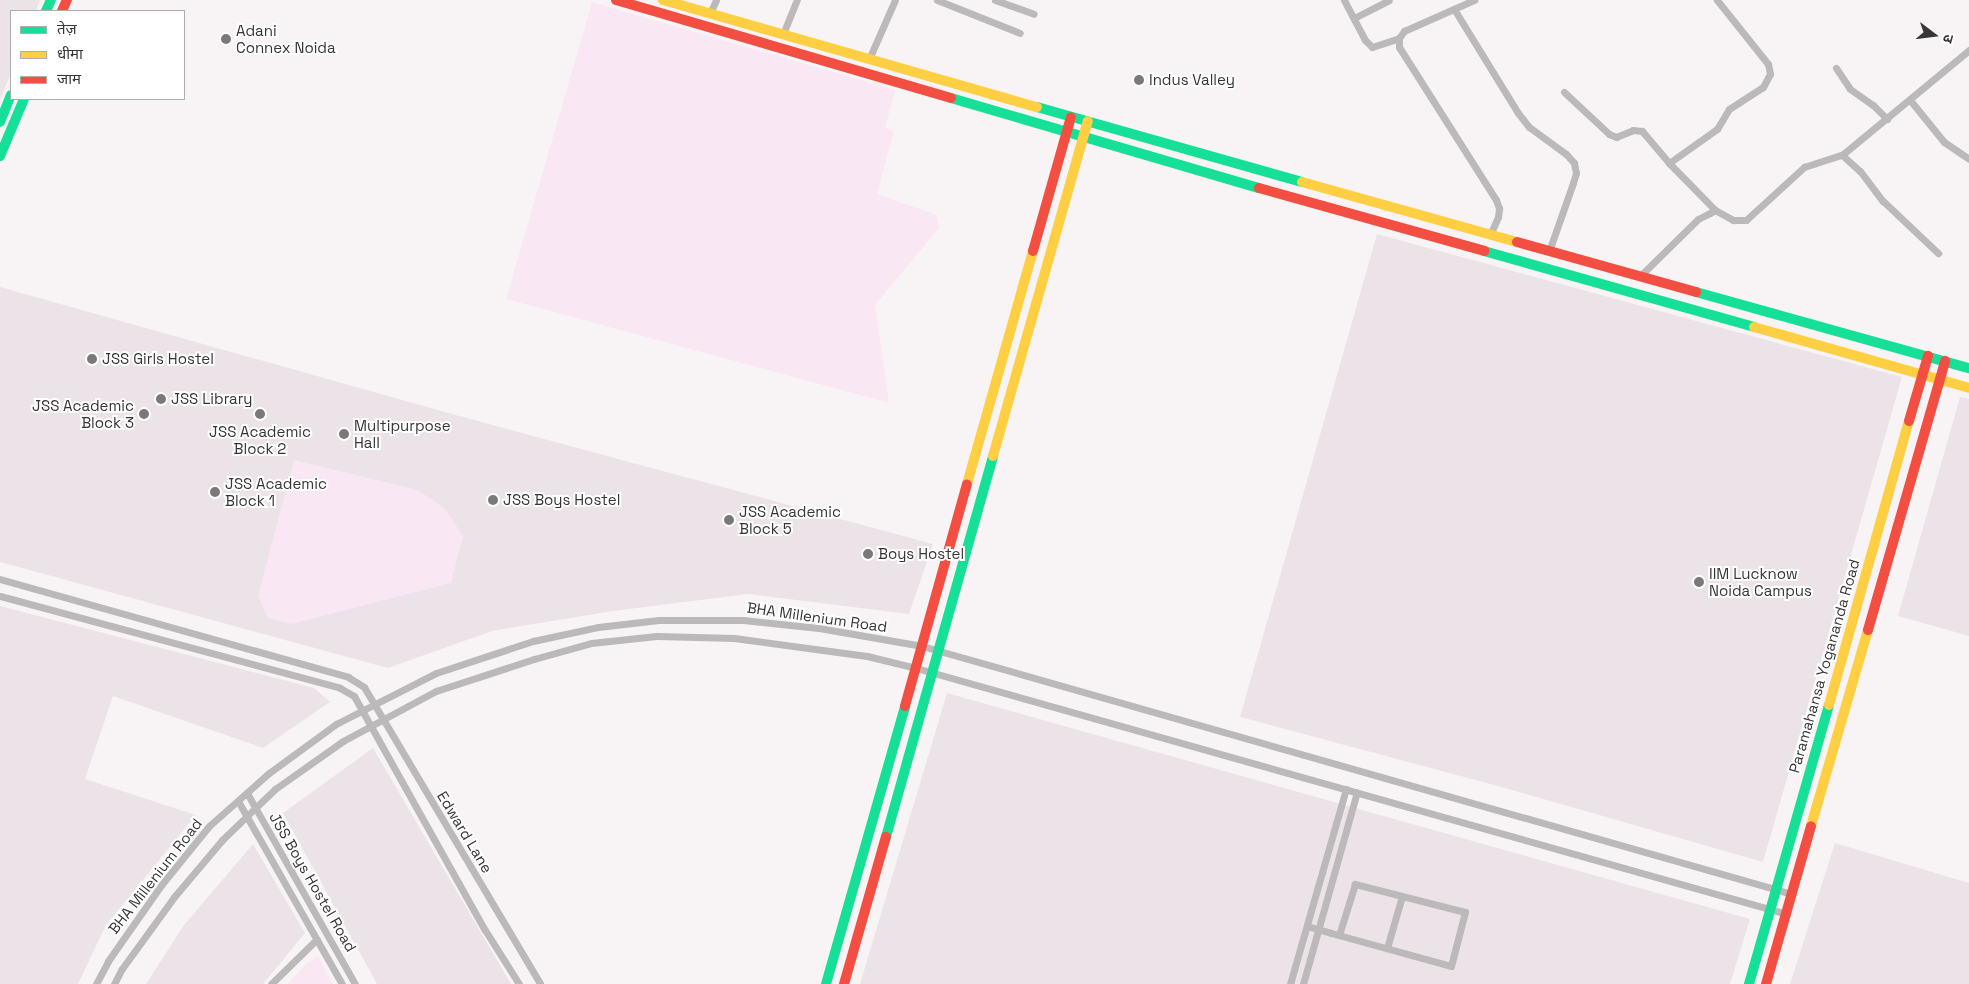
<!DOCTYPE html>
<html>
<head>
<meta charset="utf-8">
<style>
	body { margin:0 }
	#map { position:relative; width:1969px; height:984px; overflow:hidden; background:#f8f4f6; font-family:"Space Grotesk","Noto Sans Devanagari",sans-serif }
	div>[style] { position:absolute }
	.built>* { inset:0; background:#ebe3e8 }
	.green>* { inset:0; background:#f9e8f3 }
	.street>* { height:7px; margin:-3.5px; padding:0 3.5px; transform-origin:3.5px; border-radius:3.5px; background:#bbb9ba }
	.fast>* { height:10px; margin:-5px; padding:0 5px; transform-origin:5px; border-radius:5px; background:#16e098 }
	.slow>* { height:10px; margin:-5px; padding:0 5px; transform-origin:5px; border-radius:5px; background:#ffcf43 }
	.jam>* { height:10px; margin:-5px; padding:0 5px; transform-origin:5px; border-radius:5px; background:#f24e42 }
	.dots>* { width:14px; height:14px; translate:-50% -50%; box-sizing:border-box; border:2px solid #fff; border-radius:50% }
	span { translate:-50% -50%; white-space:nowrap; text-align:center; line-height:1.15; -webkit-text-stroke:4px #fff; paint-order:stroke }
	.poi-label { font-size:15px; color:#373536 }
	.left { translate:0 -50%; text-align:left }
	.right { translate:-100% -50%; text-align:right }
	.street-label { font-size:15px; color:#373536 }
	.legend { position:absolute; left:10px; top:10px; width:175px; height:90px; box-sizing:border-box; background:#fff; border:1px solid #afaeaf; margin:0; padding:6px 9px; list-style:none; font-size:15px; color:#373536 }
	.legend li { display:flex; align-items:center; gap:10px; height:25px }
	.legend b { width:25px; border:1px solid #afaeaf }
	.north { position:absolute; left:1909px; top:10px; width:50px; height:50px; -webkit-text-stroke:4px #fff; paint-order:stroke; rotate:105deg; font-size:14px; font-weight:700; line-height:20px; text-align:center; color:#373536 }
	.north::after { content:''; display:block; margin:auto; width:18px; height:22px; background:#373536; clip-path:polygon(50% 0,100% 100%,50% 72%,0 100%) }
</style>
</head>
<body>
<div id="map">
	<div class="built">
		<div style="clip-path:polygon(0 0,40px 0,36px 11px,11px 11px,11px 73px,0 100px)"></div>
		<div style="clip-path:polygon(1377px 234px,1902px 377px,1763px 862px,1498px 786px,1240px 717px)"></div>
		<div style="clip-path:polygon(0 287px,452px 414px,933px 544px,909px 614px,748px 594px,613px 611px,492px 631px,388px 668px,0 562px)"></div>
		<div style="clip-path:polygon(1960px 397px,1969px 399px,1969px 636px,1898px 616px)"></div>
		<div style="clip-path:polygon(0 606px,314px 688px,330px 702px,263px 748px,113px 696px,85px 779px,196px 815px,106px 925px,78px 984px,0 984px)"></div>
		<div style="clip-path:polygon(947px 693px,1750px 919px,1730px 984px,860px 984px)"></div>
		<div style="clip-path:polygon(373px 748px,511px 984px,377px 984px,283px 813px)"></div>
		<div style="clip-path:polygon(1835px 843px,1969px 883px,1969px 984px,1790px 984px)"></div>
		<div style="clip-path:polygon(253px 844px,305px 933px,263px 984px,146px 984px,184px 925px)"></div>
	</div>
	<div class="green">
		<div style="clip-path:polygon(592px 2px,895px 90px,885px 128px,894px 131px,877px 194px,937px 215px,939px 228px,875px 305px,889px 403px,506px 299px)"></div>
		<div style="clip-path:polygon(294px 460px,418px 490px,445px 509px,463px 536px,451px 583px,291px 624px,268px 618px,258px 596px)"></div>
		<div style="clip-path:polygon(318px 956px,333px 984px,287px 984px,307px 963px)"></div>
	</div>
	<div class="street">
		<div style="left:937px;top:0;width:89px;rotate:21.7deg"></div>
		<div style="left:995px;top:0;width:41px;rotate:19.7deg"></div>
		<div style="left:1344px;top:0;width:45px;rotate:62.3deg"></div>
		<div style="left:1365px;top:40px;width:10px;rotate:45deg"></div>
		<div style="left:1372px;top:47px;width:28px;rotate:-18deg"></div>
		<div style="left:1399px;top:38px;width:9px;rotate:-54deg"></div>
		<div style="left:1404px;top:31px;width:77px;rotate:-23.9deg"></div>
		<div style="left:1454px;top:9px;width:122px;rotate:58.4deg"></div>
		<div style="left:1518px;top:113px;width:18px;rotate:52deg"></div>
		<div style="left:1529px;top:127px;width:46px;rotate:36.1deg"></div>
		<div style="left:1566px;top:154px;width:12px;rotate:48deg"></div>
		<div style="left:1574px;top:163px;width:10px;rotate:79deg"></div>
		<div style="left:1576px;top:173px;width:10px;rotate:107deg"></div>
		<div style="left:1573px;top:183px;width:72px;rotate:109.4deg"></div>
		<div style="left:710px;top:13px;width:14px;rotate:-65deg"></div>
		<div style="left:1354px;top:18px;width:39px;rotate:-27deg"></div>
		<div style="left:783px;top:34px;width:37px;rotate:-68deg"></div>
		<div style="left:1399px;top:38px;width:9px;rotate:90deg"></div>
		<div style="left:1399px;top:47px;width:181px;rotate:57.6deg"></div>
		<div style="left:1496px;top:200px;width:9px;rotate:69deg"></div>
		<div style="left:1499px;top:208px;width:9px;rotate:96deg"></div>
		<div style="left:1498px;top:217px;width:20px;rotate:114deg"></div>
		<div style="left:869px;top:59px;width:64px;rotate:-66.2deg"></div>
		<div style="left:1836px;top:68px;width:25px;rotate:56deg"></div>
		<div style="left:1850px;top:89px;width:28px;rotate:35deg"></div>
		<div style="left:1873px;top:105px;width:20px;rotate:45deg"></div>
		<div style="left:1564px;top:92px;width:62px;rotate:43deg"></div>
		<div style="left:1609px;top:134px;width:8px;rotate:23deg"></div>
		<div style="left:1616px;top:137px;width:18px;rotate:-22deg"></div>
		<div style="left:1633px;top:130px;width:9px;rotate:6deg"></div>
		<div style="left:1642px;top:131px;width:42px;rotate:49.8deg"></div>
		<div style="left:1669px;top:163px;width:66px;rotate:45.6deg"></div>
		<div style="left:1910px;top:100px;width:54px;rotate:51deg"></div>
		<div style="left:1944px;top:142px;width:30px;rotate:34deg"></div>
		<div style="left:1842px;top:155px;width:24px;rotate:42deg"></div>
		<div style="left:1860px;top:171px;width:38px;rotate:53deg"></div>
		<div style="left:1883px;top:201px;width:76px;rotate:43.4deg"></div>
		<div style="left:1669px;top:163px;width:59px;rotate:-35.3deg"></div>
		<div style="left:1717px;top:129px;width:23px;rotate:-59deg"></div>
		<div style="left:1729px;top:109px;width:40px;rotate:-32.9deg"></div>
		<div style="left:1763px;top:87px;width:15px;rotate:-62deg"></div>
		<div style="left:1770px;top:74px;width:10px;rotate:-101deg"></div>
		<div style="left:1768px;top:64px;width:82px;rotate:-128.6deg"></div>
		<div style="left:1640px;top:276px;width:81px;rotate:-44.5deg"></div>
		<div style="left:1698px;top:219px;width:13px;rotate:-27deg"></div>
		<div style="left:1710px;top:213px;width:6px;rotate:-31deg"></div>
		<div style="left:1715px;top:210px;width:21px;rotate:29deg"></div>
		<div style="left:1733px;top:220px;width:13px"></div>
		<div style="left:1746px;top:220px;width:79px;rotate:-42.4deg"></div>
		<div style="left:1804px;top:167px;width:40px;rotate:-18deg"></div>
		<div style="left:1842px;top:155px;width:165px;rotate:-39.6deg"></div>
		<div style="left:0;top:579px;width:362px;rotate:15.7deg"></div>
		<div style="left:348px;top:677px;width:19px;rotate:32deg"></div>
		<div style="left:364px;top:687px;width:345px;rotate:59.3deg"></div>
		<div style="left:0;top:596px;width:352px;rotate:15.1deg"></div>
		<div style="left:340px;top:688px;width:16px;rotate:30deg"></div>
		<div style="left:354px;top:696px;width:268px;rotate:60.8deg"></div>
		<div style="left:485px;top:930px;width:64px;rotate:57.8deg"></div>
		<div style="left:247px;top:793px;width:219px;rotate:60.5deg"></div>
		<div style="left:238px;top:801px;width:210px;rotate:60.4deg"></div>
		<div style="left:1307px;top:926px;width:25px;rotate:16deg"></div>
		<div style="left:1331px;top:933px;width:124px;rotate:15.4deg"></div>
		<div style="left:1451px;top:966px;width:56px;rotate:-75.5deg"></div>
		<div style="left:1465px;top:912px;width:114px;rotate:-165.7deg"></div>
		<div style="left:1355px;top:884px;width:53px;rotate:107.4deg"></div>
		<div style="left:1387px;top:948px;width:54px;rotate:-73.9deg"></div>
		<div style="left:96px;top:984px;width:26px;rotate:-62deg"></div>
		<div style="left:108px;top:961px;width:94px;rotate:-55deg"></div>
		<div style="left:162px;top:884px;width:75px;rotate:-51deg"></div>
		<div style="left:209px;top:826px;width:80px;rotate:-41.5deg"></div>
		<div style="left:269px;top:773px;width:83px;rotate:-36.2deg"></div>
		<div style="left:336px;top:724px;width:112px;rotate:-27deg"></div>
		<div style="left:436px;top:673px;width:102px;rotate:-18.3deg"></div>
		<div style="left:533px;top:641px;width:66px;rotate:-12.2deg"></div>
		<div style="left:598px;top:627px;width:61px;rotate:-6.5deg"></div>
		<div style="left:659px;top:620px;width:84px"></div>
		<div style="left:743px;top:620px;width:76px;rotate:6deg"></div>
		<div style="left:819px;top:628px;width:105px;rotate:9.9deg"></div>
		<div style="left:922px;top:646px;width:905px;rotate:15.91deg"></div>
		<div style="left:114px;top:984px;width:16px;rotate:-63deg"></div>
		<div style="left:121px;top:970px;width:90px;rotate:-54deg"></div>
		<div style="left:174px;top:897px;width:75px;rotate:-49.9deg"></div>
		<div style="left:222px;top:840px;width:74px;rotate:-43.9deg"></div>
		<div style="left:275px;top:789px;width:83px;rotate:-35.2deg"></div>
		<div style="left:343px;top:741px;width:106px;rotate:-28.3deg"></div>
		<div style="left:436px;top:691px;width:103px;rotate:-18.1deg"></div>
		<div style="left:534px;top:659px;width:59px;rotate:-15.7deg"></div>
		<div style="left:591px;top:643px;width:66px;rotate:-6.1deg"></div>
		<div style="left:657px;top:636px;width:77px;rotate:1.5deg"></div>
		<div style="left:734px;top:638px;width:134px;rotate:7.7deg"></div>
		<div style="left:867px;top:656px;width:50px;rotate:13.8deg"></div>
		<div style="left:916px;top:668px;width:905px;rotate:15.77deg"></div>
		<div style="left:271px;top:984px;width:64px;rotate:-44.4deg"></div>
		<div style="left:1290px;top:984px;width:203px;rotate:-74deg"></div>
		<div style="left:1303px;top:984px;width:199px;rotate:-74.3deg"></div>
	</div>
	<div class="fast">
		<div style="left:46px;top:11px;width:12px;rotate:-66deg"></div>
		<div style="left:951px;top:98px;width:321px;rotate:16.3deg"></div>
		<div style="left:1037px;top:107px;width:275px;rotate:15.8deg"></div>
		<div style="left:0;top:122px;width:29px;rotate:-68deg"></div>
		<div style="left:0;top:156px;width:62px;rotate:-67.2deg"></div>
		<div style="left:1484px;top:251px;width:280px;rotate:15.7deg"></div>
		<div style="left:1696px;top:292px;width:283px;rotate:15.6deg"></div>
		<div style="left:886px;top:837px;width:396px;rotate:-74.3deg"></div>
		<div style="left:826px;top:984px;width:289px;rotate:-74.1deg"></div>
		<div style="left:1749px;top:984px;width:290px;rotate:-74deg"></div>
	</div>
	<div class="slow">
		<div style="left:663px;top:0;width:389px;rotate:16deg"></div>
		<div style="left:1302px;top:182px;width:223px;rotate:15.6deg"></div>
		<div style="left:1754px;top:327px;width:223px;rotate:15.8deg"></div>
		<div style="left:993px;top:456px;width:348px;rotate:-74.2deg"></div>
		<div style="left:967px;top:484px;width:242px;rotate:-74.2deg"></div>
		<div style="left:1829px;top:705px;width:295px;rotate:-74.3deg"></div>
		<div style="left:1811px;top:826px;width:204px;rotate:-73.8deg"></div>
	</div>
	<div class="jam">
		<div style="left:616px;top:0;width:349px;rotate:16.3deg"></div>
		<div style="left:62px;top:11px;width:12px;rotate:-66deg"></div>
		<div style="left:1259px;top:188px;width:234px;rotate:15.6deg"></div>
		<div style="left:1517px;top:242px;width:186px;rotate:15.6deg"></div>
		<div style="left:1033px;top:251px;width:139px;rotate:-74.2deg"></div>
		<div style="left:1909px;top:421px;width:68px;rotate:-73.7deg"></div>
		<div style="left:1868px;top:630px;width:280px;rotate:-74deg"></div>
		<div style="left:905px;top:706px;width:230px;rotate:-74.4deg"></div>
		<div style="left:844px;top:984px;width:153px;rotate:-74.1deg"></div>
		<div style="left:1766px;top:984px;width:164px;rotate:-74.1deg"></div>
	</div>
	<div class="dots">
		<div style="left:226px;top:39px;background:#7b7879"></div>
		<div style="left:1139px;top:80px;background:#7b7879"></div>
		<div style="left:92px;top:359px;background:#7b7879"></div>
		<div style="left:161px;top:399px;background:#7b7879"></div>
		<div style="left:144px;top:414px;background:#7b7879"></div>
		<div style="left:260px;top:414px;background:#7b7879"></div>
		<div style="left:344px;top:434px;background:#7b7879"></div>
		<div style="left:215px;top:492px;background:#7b7879"></div>
		<div style="left:493px;top:500px;background:#7b7879"></div>
		<div style="left:729px;top:520px;background:#7b7879"></div>
		<div style="left:868px;top:554px;background:#7b7879"></div>
		<div style="left:1699px;top:582px;background:#7b7879"></div>
	</div>
	<div class="poi-label">
		<span class="left" style="left:236px;top:39px">Adani<br>Connex Noida</span>
		<span class="left" style="left:1149px;top:80px">Indus Valley</span>
		<span class="left" style="left:102px;top:359px">JSS Girls Hostel</span>
		<span class="left" style="left:171px;top:399px">JSS Library</span>
		<span class="right" style="left:134px;top:414px">JSS Academic<br>Block 3</span>
		<span class="left" style="left:354px;top:434px">Multipurpose<br>Hall</span>
		<span style="left:260px;top:440px">JSS Academic<br>Block 2</span>
		<span class="left" style="left:225px;top:492px">JSS Academic<br>Block 1</span>
		<span class="left" style="left:503px;top:500px">JSS Boys Hostel</span>
		<span class="left" style="left:739px;top:520px">JSS Academic<br>Block 5</span>
		<span class="left" style="left:878px;top:554px">Boys Hostel</span>
		<span class="left" style="left:1709px;top:582px">IIM Lucknow<br>Noida Campus</span>
	</div>
	<div class="street-label">
		<span style="left:817px;top:617px;rotate:8deg">BHA Millenium Road</span>
		<span style="left:1824px;top:666px;rotate:-74deg">Paramahansa Yogananda Road</span>
		<span style="left:465px;top:832px;rotate:59deg">Edward Lane</span>
		<span style="left:155px;top:876px;rotate:-52deg">BHA Millenium Road</span>
		<span style="left:313px;top:882px;rotate:60deg">JSS Boys Hostel Road</span>
	</div>
	<ul class="legend">
	<li><b style="height:6px;background:#16e098"></b>तेज़</li>
	<li><b style="height:6px;background:#ffcf43"></b>धीमा</li>
	<li><b style="height:6px;background:#f24e42"></b>जाम</li>
	</ul>
	<div class="north">उ</div>
</div>
</body>
</html>
